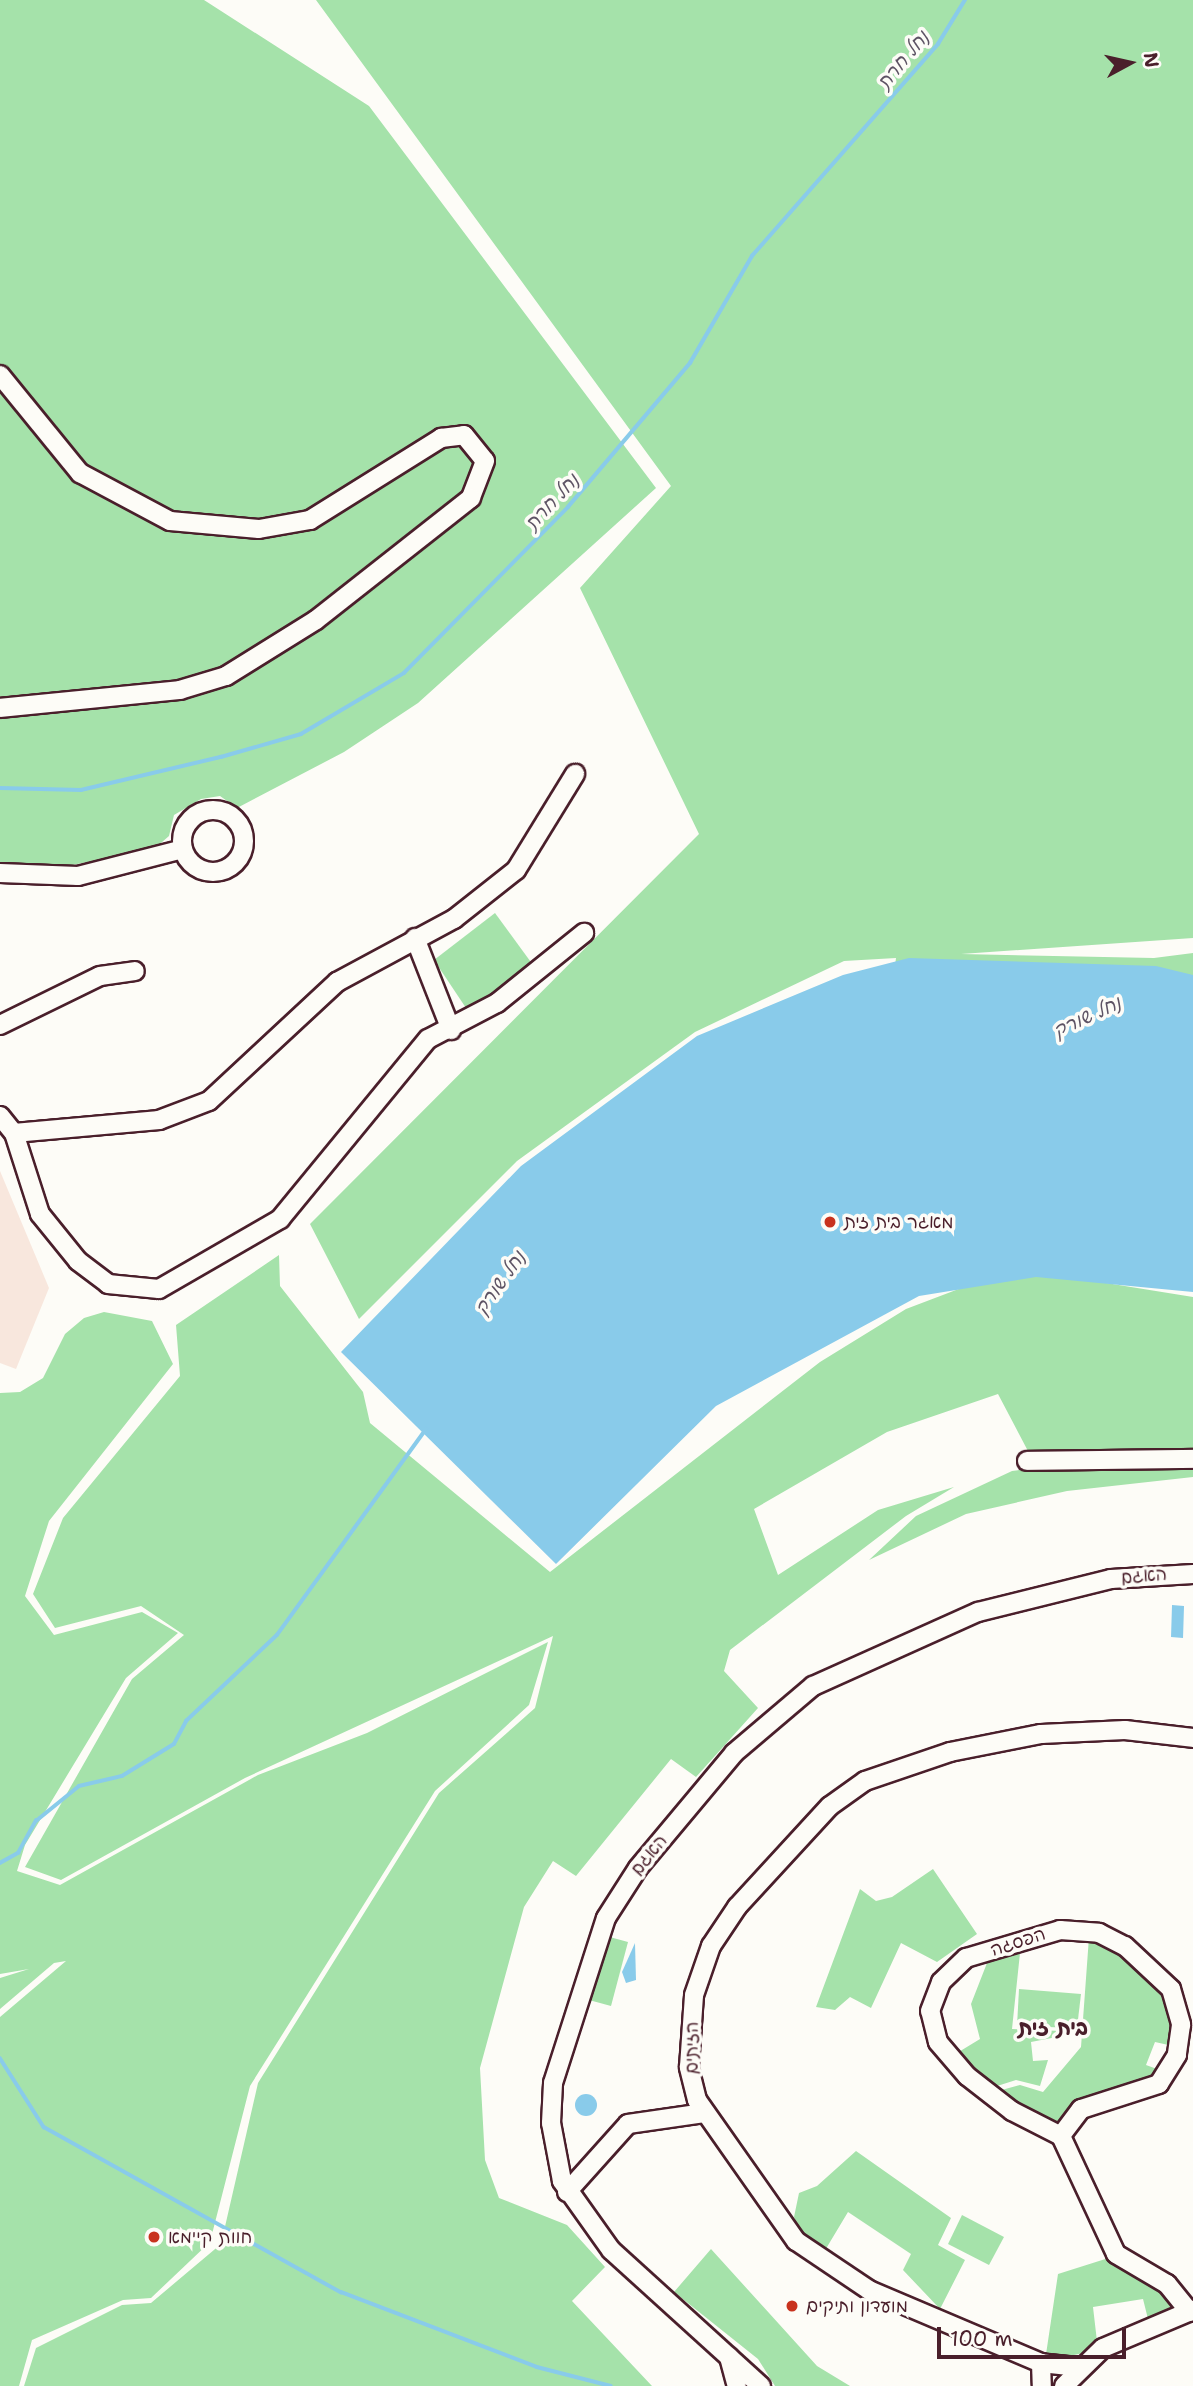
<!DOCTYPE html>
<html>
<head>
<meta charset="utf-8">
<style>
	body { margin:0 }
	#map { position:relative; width:1193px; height:2386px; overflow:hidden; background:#fdfcf7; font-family:"Shantell Sans","Playpen Sans Hebrew",sans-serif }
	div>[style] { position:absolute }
	.built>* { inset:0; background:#f8e7dd }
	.green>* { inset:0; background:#a5e2aa }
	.water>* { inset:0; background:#89cbea }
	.round { border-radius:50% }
	.stream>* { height:3.5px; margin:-1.75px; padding:0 1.75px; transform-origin:1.75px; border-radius:1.75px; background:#89cbea }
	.roads { filter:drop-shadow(2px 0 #4a1f2b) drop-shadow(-2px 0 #4a1f2b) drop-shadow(0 2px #4a1f2b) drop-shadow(0 -2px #4a1f2b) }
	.minor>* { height:18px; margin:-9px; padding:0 9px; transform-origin:9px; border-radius:9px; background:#fdfcf7 }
	.minor>.ring { margin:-9px; padding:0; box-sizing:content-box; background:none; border:18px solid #fdfcf7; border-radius:50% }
	.dots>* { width:19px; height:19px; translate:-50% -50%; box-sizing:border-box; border:4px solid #fdfcf7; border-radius:50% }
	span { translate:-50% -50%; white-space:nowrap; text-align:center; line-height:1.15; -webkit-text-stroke:7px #fdfcf7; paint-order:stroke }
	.poi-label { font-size:18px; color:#4a1f2b }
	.left { translate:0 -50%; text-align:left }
	.street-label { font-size:18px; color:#4a1f2b }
	.water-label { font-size:19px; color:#5d5364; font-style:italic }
	.quarter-label { font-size:21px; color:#4a1f2b; font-weight:700 }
	.north { position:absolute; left:1095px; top:28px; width:70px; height:70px; -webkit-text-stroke:5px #fdfcf7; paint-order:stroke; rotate:82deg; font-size:19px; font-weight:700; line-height:28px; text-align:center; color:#4a1f2b }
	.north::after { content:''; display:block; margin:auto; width:24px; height:32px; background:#4a1f2b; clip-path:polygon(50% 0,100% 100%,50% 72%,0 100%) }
	.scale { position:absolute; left:937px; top:2327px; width:189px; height:32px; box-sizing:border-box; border:4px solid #4a1f2b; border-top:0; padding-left:9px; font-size:21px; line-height:24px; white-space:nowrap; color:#4a1f2b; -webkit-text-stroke:5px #fdfcf7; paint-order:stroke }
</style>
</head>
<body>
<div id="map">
	<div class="built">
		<div style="clip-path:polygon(0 1171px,49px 1288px,16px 1369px,0 1363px)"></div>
	</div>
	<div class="green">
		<div style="clip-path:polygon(0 0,204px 0,369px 106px,656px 488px,418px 703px,344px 752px,237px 808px,220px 796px,201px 799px,174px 815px,169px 836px,154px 849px,62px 867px,0 863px)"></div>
		<div style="clip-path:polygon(316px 0,1193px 0,1193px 938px,961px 954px,1154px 958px,1193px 953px,1193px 998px,893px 981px,896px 958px,844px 961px,695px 1032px,517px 1161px,359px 1319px,310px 1224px,699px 834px,580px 588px,671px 486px)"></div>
		<div style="clip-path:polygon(495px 913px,533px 965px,468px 1011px,434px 960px)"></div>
		<div style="clip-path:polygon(279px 1255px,280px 1286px,363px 1392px,370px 1423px,550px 1572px,820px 1362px,906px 1309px,985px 1279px,1038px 1272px,1193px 1297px,1193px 1455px,1029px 1453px,998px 1394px,887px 1432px,754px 1509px,778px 1575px,878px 1510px,954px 1487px,906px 1516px,730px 1650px,724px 1671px,758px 1708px,696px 1777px,671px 1759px,576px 1876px,553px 1861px,524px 1907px,480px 2068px,485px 2160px,499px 2198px,567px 2225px,605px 2267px,572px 2301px,652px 2386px,24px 2386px,36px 2348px,122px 2305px,151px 2303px,221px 2244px,258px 2083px,439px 1793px,535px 1708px,553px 1636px,245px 1778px,61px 1880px,25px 1867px,132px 1679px,184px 1635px,141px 1606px,55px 1628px,33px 1594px,63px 1518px,180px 1376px,176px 1325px)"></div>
		<div style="clip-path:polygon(104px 1312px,152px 1321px,173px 1364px,49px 1521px,25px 1596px,54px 1635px,142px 1612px,178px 1633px,126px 1678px,25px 1845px,17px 1871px,60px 1885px,258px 1775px,367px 1733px,548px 1642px,529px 1705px,435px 1791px,250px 2086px,210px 2242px,151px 2298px,123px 2300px,32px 2340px,19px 2386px,0 2386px,0 2017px,66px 1961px,54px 1963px,0 2009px,0 1978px,29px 1969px,0 1974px,0 1393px,20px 1392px,43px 1378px,65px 1334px,84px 1318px)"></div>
		<div style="clip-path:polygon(1193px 1464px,1193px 1477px,1067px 1491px,966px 1514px,869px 1560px,916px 1516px,1012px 1471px,1056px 1465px)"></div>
		<div style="clip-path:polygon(933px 1869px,977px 1934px,937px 1962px,901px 1943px,871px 2008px,850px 1997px,835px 2010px,816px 2007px,860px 1889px,876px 1901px,892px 1897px)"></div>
		<div style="clip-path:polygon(606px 1936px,628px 1942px,611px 2006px,589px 2000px)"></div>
		<div style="clip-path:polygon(1089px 1937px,1117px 1949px,1168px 1997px,1173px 2046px,1155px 2042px,1146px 2065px,1157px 2069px,1151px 2078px,1073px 2103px,1060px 2129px,998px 2091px,1020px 2085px,1043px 2092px,1081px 2047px)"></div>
		<div style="clip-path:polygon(1020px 1953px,1012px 2029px,1062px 2031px,1062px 2036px,1031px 2042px,1033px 2061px,1048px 2060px,1040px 2086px,1016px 2080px,994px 2087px,957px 2053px,980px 2039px,971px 2004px,987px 1963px)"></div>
		<div style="clip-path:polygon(1019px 1989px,1081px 1994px,1077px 2028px,1017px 2026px)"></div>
		<div style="clip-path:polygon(856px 2151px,951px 2218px,938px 2245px,965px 2260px,940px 2309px,903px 2270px,911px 2254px,848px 2212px,824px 2252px,802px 2235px,794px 2217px,799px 2193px,817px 2186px)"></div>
		<div style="clip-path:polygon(962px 2215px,1004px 2237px,989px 2265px,948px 2244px)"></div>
		<div style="clip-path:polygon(711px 2249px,817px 2366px,850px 2386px,775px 2386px,758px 2359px,674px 2292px)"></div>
		<div style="clip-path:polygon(1118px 2255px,1128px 2271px,1178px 2305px,1152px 2335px,1143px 2299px,1093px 2307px,1098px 2350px,1045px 2361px,1058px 2274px)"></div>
	</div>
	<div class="water">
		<div style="clip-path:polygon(909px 958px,1156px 966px,1193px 975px,1193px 1292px,1036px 1277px,919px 1296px,716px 1406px,556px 1564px,341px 1352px,521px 1166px,697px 1036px,843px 975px)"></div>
		<div style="clip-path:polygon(1172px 1605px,1184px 1606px,1183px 1638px,1171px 1637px)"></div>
		<div style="clip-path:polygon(635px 1943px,636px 1980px,626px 1983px,622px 1972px)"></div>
		<div class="round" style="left:575px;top:2094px;width:22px;height:22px"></div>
	</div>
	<div class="stream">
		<div style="left:0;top:788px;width:81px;rotate:1.4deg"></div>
		<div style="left:81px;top:790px;width:144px;rotate:-13.3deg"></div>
		<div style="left:221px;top:757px;width:83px;rotate:-16deg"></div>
		<div style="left:301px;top:734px;width:120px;rotate:-30.6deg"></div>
		<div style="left:404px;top:673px;width:233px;rotate:-45.3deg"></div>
		<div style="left:568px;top:507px;width:189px;rotate:-49.7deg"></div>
		<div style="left:690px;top:363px;width:124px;rotate:-59.9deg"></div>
		<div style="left:752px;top:256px;width:282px;rotate:-48.7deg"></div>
		<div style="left:938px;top:44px;width:52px;rotate:-58.5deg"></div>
		<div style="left:0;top:1863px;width:21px;rotate:-29deg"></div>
		<div style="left:18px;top:1853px;width:37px;rotate:-61deg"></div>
		<div style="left:36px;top:1821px;width:55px;rotate:-39.1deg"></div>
		<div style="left:79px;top:1786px;width:44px;rotate:-13.1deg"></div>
		<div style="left:122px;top:1776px;width:61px;rotate:-31.6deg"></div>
		<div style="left:174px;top:1744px;width:26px;rotate:-62deg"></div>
		<div style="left:186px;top:1721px;width:125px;rotate:-43.4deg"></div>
		<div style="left:277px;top:1635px;width:254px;rotate:-54.1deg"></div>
		<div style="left:0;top:2058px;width:82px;rotate:57.5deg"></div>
		<div style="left:44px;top:2127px;width:340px;rotate:29.1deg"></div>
		<div style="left:341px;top:2292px;width:210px;rotate:20.9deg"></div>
		<div style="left:537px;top:2367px;width:76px;rotate:14.4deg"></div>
	</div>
	<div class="roads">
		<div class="minor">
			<div style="left:0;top:375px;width:127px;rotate:50.8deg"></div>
			<div style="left:80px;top:473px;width:102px;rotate:28.1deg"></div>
			<div style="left:170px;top:521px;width:89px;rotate:5.1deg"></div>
			<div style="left:259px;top:529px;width:52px;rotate:-10deg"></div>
			<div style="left:310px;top:520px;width:155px;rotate:-32deg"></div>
			<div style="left:441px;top:438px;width:23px;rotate:-7deg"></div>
			<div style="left:464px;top:435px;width:33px;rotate:51deg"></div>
			<div style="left:485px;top:461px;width:40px;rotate:111deg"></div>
			<div style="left:471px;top:498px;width:197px;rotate:141.8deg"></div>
			<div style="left:316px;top:620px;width:106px;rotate:148.1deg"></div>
			<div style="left:226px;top:676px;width:48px;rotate:163.1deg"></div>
			<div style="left:180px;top:690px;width:181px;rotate:174.3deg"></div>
			<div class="ring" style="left:182px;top:810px;width:44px;height:44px"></div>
			<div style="left:0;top:873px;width:78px;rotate:2.2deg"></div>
			<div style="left:78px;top:876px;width:108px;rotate:-14.4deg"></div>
			<div style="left:415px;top:938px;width:99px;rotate:68.6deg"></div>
			<div style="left:0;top:1025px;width:111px;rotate:-26.1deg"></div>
			<div style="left:100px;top:976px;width:35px;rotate:-8deg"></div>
			<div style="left:0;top:1116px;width:22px;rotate:51deg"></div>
			<div style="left:14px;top:1133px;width:85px;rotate:72.2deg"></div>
			<div style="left:40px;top:1214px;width:60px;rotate:51deg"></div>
			<div style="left:78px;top:1261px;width:38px;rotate:37deg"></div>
			<div style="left:108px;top:1284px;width:51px;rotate:5.6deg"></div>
			<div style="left:159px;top:1289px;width:140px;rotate:-30deg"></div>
			<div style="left:280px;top:1219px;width:233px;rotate:-50.6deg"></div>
			<div style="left:428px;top:1039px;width:78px;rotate:-27.6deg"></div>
			<div style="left:497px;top:1003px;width:112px;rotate:-38.8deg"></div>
			<div style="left:14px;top:1133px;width:146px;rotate:-5.1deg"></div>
			<div style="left:159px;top:1120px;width:53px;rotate:-20.8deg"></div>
			<div style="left:209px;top:1101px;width:175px;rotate:-42.9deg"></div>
			<div style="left:337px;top:982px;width:133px;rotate:-28.3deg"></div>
			<div style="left:454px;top:919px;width:79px;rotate:-38.3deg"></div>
			<div style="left:516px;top:870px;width:113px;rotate:-58.4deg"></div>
			<div style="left:1027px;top:1461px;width:166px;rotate:-0.7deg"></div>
			<div style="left:1060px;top:1930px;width:39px;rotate:4deg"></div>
			<div style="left:1099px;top:1933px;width:29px;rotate:27deg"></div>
			<div style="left:1125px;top:1946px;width:63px;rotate:43.1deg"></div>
			<div style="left:1171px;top:1989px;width:37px;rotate:74deg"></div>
			<div style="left:1181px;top:2025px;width:30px;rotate:98deg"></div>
			<div style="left:1177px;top:2055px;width:34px;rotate:122deg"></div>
			<div style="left:1159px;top:2084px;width:82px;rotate:162.2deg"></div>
			<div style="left:1081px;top:2109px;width:34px;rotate:127deg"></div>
			<div style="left:1061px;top:2136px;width:55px;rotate:-153deg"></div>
			<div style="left:1012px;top:2111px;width:57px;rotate:-142.1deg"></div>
			<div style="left:967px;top:2076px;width:45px;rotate:-130.5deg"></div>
			<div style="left:938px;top:2042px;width:32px;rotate:-104deg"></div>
			<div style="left:930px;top:2011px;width:31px;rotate:-69deg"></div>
			<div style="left:941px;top:1982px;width:35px;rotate:-44deg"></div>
			<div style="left:966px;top:1958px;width:98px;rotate:-16.6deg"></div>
			<div style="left:1061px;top:2136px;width:130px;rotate:65deg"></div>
			<div style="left:1116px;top:2254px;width:59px;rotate:30.5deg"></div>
			<div style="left:1167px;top:2284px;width:36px;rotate:51deg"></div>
			<div style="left:567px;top:2192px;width:91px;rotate:-48.1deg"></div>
			<div style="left:628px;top:2124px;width:77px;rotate:-8.2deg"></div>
			<div style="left:729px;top:2357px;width:30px;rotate:75deg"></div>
			<div style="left:1041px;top:2363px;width:23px;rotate:88deg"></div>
			<div style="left:1078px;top:2367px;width:37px;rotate:-174deg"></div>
			<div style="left:1041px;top:2363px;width:187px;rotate:-157deg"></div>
			<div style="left:869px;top:2290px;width:88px;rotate:-146.1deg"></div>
			<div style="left:796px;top:2241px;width:172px;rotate:-125.1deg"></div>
			<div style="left:697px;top:2100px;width:34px;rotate:-104deg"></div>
			<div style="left:689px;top:2067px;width:72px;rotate:-86deg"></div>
			<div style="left:694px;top:1995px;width:52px;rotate:-70.9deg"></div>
			<div style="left:711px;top:1946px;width:47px;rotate:-56.3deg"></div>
			<div style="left:737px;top:1907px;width:137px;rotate:-47.4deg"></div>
			<div style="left:830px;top:1806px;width:43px;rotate:-35.5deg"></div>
			<div style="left:865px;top:1781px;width:90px;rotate:-18.8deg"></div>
			<div style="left:950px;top:1752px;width:93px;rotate:-11.2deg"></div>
			<div style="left:1041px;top:1734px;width:84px;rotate:-2.7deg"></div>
			<div style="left:1125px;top:1730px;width:68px;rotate:6.7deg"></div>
			<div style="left:761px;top:2386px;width:202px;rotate:-137.8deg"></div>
			<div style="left:611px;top:2250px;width:85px;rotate:-125.4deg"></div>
			<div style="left:562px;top:2181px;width:59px;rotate:-100.7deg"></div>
			<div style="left:551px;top:2123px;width:40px;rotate:-87.1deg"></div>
			<div style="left:553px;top:2083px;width:173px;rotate:-72.2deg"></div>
			<div style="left:606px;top:1918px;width:59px;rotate:-57.4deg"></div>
			<div style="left:638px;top:1868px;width:150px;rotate:-50.1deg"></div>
			<div style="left:734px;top:1753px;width:104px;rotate:-40.3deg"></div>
			<div style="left:813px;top:1686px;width:181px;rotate:-24.2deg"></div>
			<div style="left:978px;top:1612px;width:137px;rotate:-13.9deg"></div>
			<div style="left:1111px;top:1579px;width:82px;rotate:-3.5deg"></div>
			<div style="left:1064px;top:2386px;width:54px;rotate:-44.3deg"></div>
			<div style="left:1103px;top:2348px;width:98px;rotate:-22.9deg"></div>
		</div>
	</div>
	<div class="dots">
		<div style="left:830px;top:1222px;background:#c8321e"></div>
		<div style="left:154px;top:2237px;background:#c8321e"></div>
		<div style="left:792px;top:2306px;background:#c8321e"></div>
	</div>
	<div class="poi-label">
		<span class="left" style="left:844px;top:1222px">מאגר בית זית</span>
		<span class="left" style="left:168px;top:2237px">חוות קיימא</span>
		<span class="left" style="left:806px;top:2306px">מועדון ותיקים</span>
	</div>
	<div class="street-label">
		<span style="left:1144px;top:1576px;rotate:-5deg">האגם</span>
		<span style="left:649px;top:1855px;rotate:-51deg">האגם</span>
		<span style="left:1018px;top:1942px;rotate:-18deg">הפסגה</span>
		<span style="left:692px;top:2048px;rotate:-90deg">הזיתים</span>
	</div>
	<div class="water-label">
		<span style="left:903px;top:60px;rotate:-50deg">נחל חרת</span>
		<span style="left:552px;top:502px;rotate:-47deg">נחל חרת</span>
		<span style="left:1087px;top:1017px;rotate:-25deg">נחל שורק</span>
		<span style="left:500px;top:1283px;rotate:-55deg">נחל שורק</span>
	</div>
	<div class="quarter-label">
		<span style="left:1053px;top:2028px">בית זית</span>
	</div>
	<div class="north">N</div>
	<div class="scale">100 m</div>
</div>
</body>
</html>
